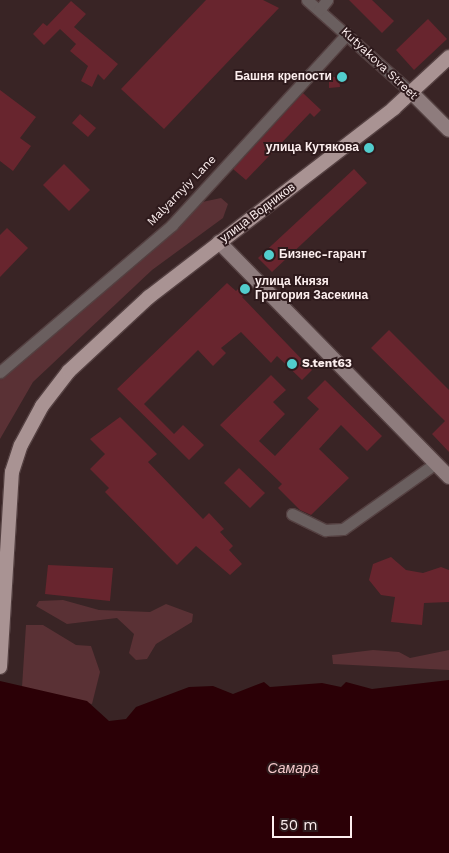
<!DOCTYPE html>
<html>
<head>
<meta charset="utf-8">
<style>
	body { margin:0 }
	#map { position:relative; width:449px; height:853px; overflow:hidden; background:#392425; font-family:"Work Sans",sans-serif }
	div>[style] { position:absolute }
	.green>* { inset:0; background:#5a3135 }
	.water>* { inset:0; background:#2b0006 }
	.building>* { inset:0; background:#68252e }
	.roads { filter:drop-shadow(1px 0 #544041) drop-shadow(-1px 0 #544041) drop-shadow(0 1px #544041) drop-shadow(0 -1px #544041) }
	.minor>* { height:11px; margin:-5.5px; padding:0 5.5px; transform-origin:5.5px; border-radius:5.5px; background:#6a5f5f }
	.secondary>* { height:14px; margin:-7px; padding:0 7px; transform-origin:7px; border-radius:7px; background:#8e7c7d }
	.primary>* { height:14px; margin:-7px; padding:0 7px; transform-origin:7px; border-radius:7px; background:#a99393 }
	.dots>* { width:14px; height:14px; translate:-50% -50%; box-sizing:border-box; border:2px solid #2e1a1c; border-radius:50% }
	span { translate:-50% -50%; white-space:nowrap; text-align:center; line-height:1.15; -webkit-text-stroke:4px #2e1a1c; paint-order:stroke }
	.street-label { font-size:12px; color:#fceeee }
	.poi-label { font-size:12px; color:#fceeee; font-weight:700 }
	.right { translate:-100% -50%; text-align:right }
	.left { translate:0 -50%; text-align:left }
	.water-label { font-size:14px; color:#f4c8ca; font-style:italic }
	.scale { position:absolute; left:272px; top:816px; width:80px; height:22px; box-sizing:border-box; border:2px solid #fceeee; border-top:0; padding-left:6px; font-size:15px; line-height:18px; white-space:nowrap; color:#fceeee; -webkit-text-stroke:4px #2e1a1c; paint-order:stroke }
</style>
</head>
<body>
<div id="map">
	<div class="green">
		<div style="clip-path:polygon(221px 198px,228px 204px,223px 218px,152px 270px,33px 382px,0 439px,0 376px,49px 339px,188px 205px)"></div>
		<div style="clip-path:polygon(63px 600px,99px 610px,150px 612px,166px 604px,193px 614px,192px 622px,156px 644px,147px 659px,136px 660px,129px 653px,134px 634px,117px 618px,67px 624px,36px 606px,39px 601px)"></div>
		<div style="clip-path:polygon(26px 625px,43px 625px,76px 645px,91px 646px,100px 672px,92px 704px,22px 687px)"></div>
		<div style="clip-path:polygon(373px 650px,399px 652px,410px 658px,449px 650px,449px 670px,333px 664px,332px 655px)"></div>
	</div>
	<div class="water">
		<div style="clip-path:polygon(449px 680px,449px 853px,0 853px,0 681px,87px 701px,109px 721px,126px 719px,136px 707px,189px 687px,213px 686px,233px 694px,264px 682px,270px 687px,322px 683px,341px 687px,346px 682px,372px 689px)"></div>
	</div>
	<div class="building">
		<div style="clip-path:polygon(206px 0,263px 0,279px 8px,164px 129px,121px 89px)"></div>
		<div style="clip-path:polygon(349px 0,372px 0,394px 21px,382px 33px)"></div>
		<div style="clip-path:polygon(71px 1px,86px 14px,74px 27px,118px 64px,104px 80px,98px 74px,92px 87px,81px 81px,88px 66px,70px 51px,76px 44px,60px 29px,44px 45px,33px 34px,43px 23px,47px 26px)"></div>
		<div style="clip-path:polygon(428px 19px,447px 39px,414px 70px,396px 50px)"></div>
		<div style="clip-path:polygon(329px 77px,339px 77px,340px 87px,329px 88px)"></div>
		<div style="clip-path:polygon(0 90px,36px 117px,20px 138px,31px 146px,13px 171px,0 161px)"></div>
		<div style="clip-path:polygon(303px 93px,321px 110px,314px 117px,310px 113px,246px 180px,233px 169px)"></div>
		<div style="clip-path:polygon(80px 114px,96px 128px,88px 137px,72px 123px)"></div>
		<div style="clip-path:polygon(64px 164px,90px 190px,69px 211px,43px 185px)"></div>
		<div style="clip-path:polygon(354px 169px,367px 183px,272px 272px,258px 258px)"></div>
		<div style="clip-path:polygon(7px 228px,28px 248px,0 277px,0 235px)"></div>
		<div style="clip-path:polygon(227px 283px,236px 291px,243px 284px,249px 291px,242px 297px,312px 370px,302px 380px,277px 356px,271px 363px,241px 332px,221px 348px,226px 353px,213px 366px,198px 350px,144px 404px,174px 434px,183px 425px,204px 445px,189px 460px,117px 389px)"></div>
		<div style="clip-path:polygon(389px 330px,449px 390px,449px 452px,432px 434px,445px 421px,371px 348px)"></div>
		<div style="clip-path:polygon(271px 375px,286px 390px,273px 402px,285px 414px,259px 441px,275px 456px,319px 409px,307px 398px,325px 380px,382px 436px,367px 451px,341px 425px,319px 449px,349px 478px,311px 515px,300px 510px,278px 488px,282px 484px,220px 425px)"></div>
		<div style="clip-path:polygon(120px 417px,157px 454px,148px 462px,203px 519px,209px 513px,224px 529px,220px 532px,233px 546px,229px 550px,242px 564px,230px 575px,196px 546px,177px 565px,105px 492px,109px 488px,90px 469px,105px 454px,90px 439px)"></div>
		<div style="clip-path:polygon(239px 468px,265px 493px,250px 508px,224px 483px)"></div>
		<div style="clip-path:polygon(391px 557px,406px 570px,423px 573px,441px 567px,449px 570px,449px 602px,424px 603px,422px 625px,391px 622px,395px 597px,381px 595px,369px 580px,373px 564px)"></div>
		<div style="clip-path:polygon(48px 565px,113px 568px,110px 601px,45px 594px)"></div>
	</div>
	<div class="roads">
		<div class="minor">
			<div style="left:307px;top:0;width:140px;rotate:41.5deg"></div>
			<div style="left:319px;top:10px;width:13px;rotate:-51deg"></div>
			<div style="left:0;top:372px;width:226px;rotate:-40.5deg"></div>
			<div style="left:172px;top:225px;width:259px;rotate:-47.5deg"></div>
			<div style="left:292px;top:514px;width:37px;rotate:26deg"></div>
			<div style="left:325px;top:530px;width:18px;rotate:-3deg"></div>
			<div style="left:343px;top:529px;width:110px;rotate:-35.4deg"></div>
		</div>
		<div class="secondary">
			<div style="left:412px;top:93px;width:52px;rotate:45deg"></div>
			<div style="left:219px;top:242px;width:329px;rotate:45.6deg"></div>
		</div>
		<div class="primary">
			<div style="left:0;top:667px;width:195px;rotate:-86.5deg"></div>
			<div style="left:12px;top:472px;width:28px;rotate:-72deg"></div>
			<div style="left:21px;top:445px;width:44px;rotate:-61.7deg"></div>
			<div style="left:42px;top:406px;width:44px;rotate:-52.4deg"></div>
			<div style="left:69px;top:371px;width:109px;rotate:-42.8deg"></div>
			<div style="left:149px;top:297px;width:309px;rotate:-37.6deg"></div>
			<div style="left:394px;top:108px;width:75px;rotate:-42.8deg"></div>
		</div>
	</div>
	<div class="dots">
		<div style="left:342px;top:77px;background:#52cdcd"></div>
		<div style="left:369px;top:148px;background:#52cdcd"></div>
		<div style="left:269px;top:255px;background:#52cdcd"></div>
		<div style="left:245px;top:289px;background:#52cdcd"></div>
		<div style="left:292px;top:364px;background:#52cdcd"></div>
	</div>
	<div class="street-label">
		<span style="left:379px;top:64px;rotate:43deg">Kutyakova Street</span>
		<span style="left:182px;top:191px;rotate:-46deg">Malyarnyiy Lane</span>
		<span style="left:258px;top:213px;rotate:-37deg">улица Водников</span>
	</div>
	<div class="poi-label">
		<span class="right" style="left:332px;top:77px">Башня крепости</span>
		<span class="right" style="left:359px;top:148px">улица Кутякова</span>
		<span class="left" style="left:279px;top:255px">Бизнес-гарант</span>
		<span class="left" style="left:255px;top:289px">улица Князя<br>Григория Засекина</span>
		<span class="left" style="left:302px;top:364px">S.tent63</span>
	</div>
	<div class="water-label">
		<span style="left:293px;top:768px">Самара</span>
	</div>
	<div class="scale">50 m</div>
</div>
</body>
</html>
